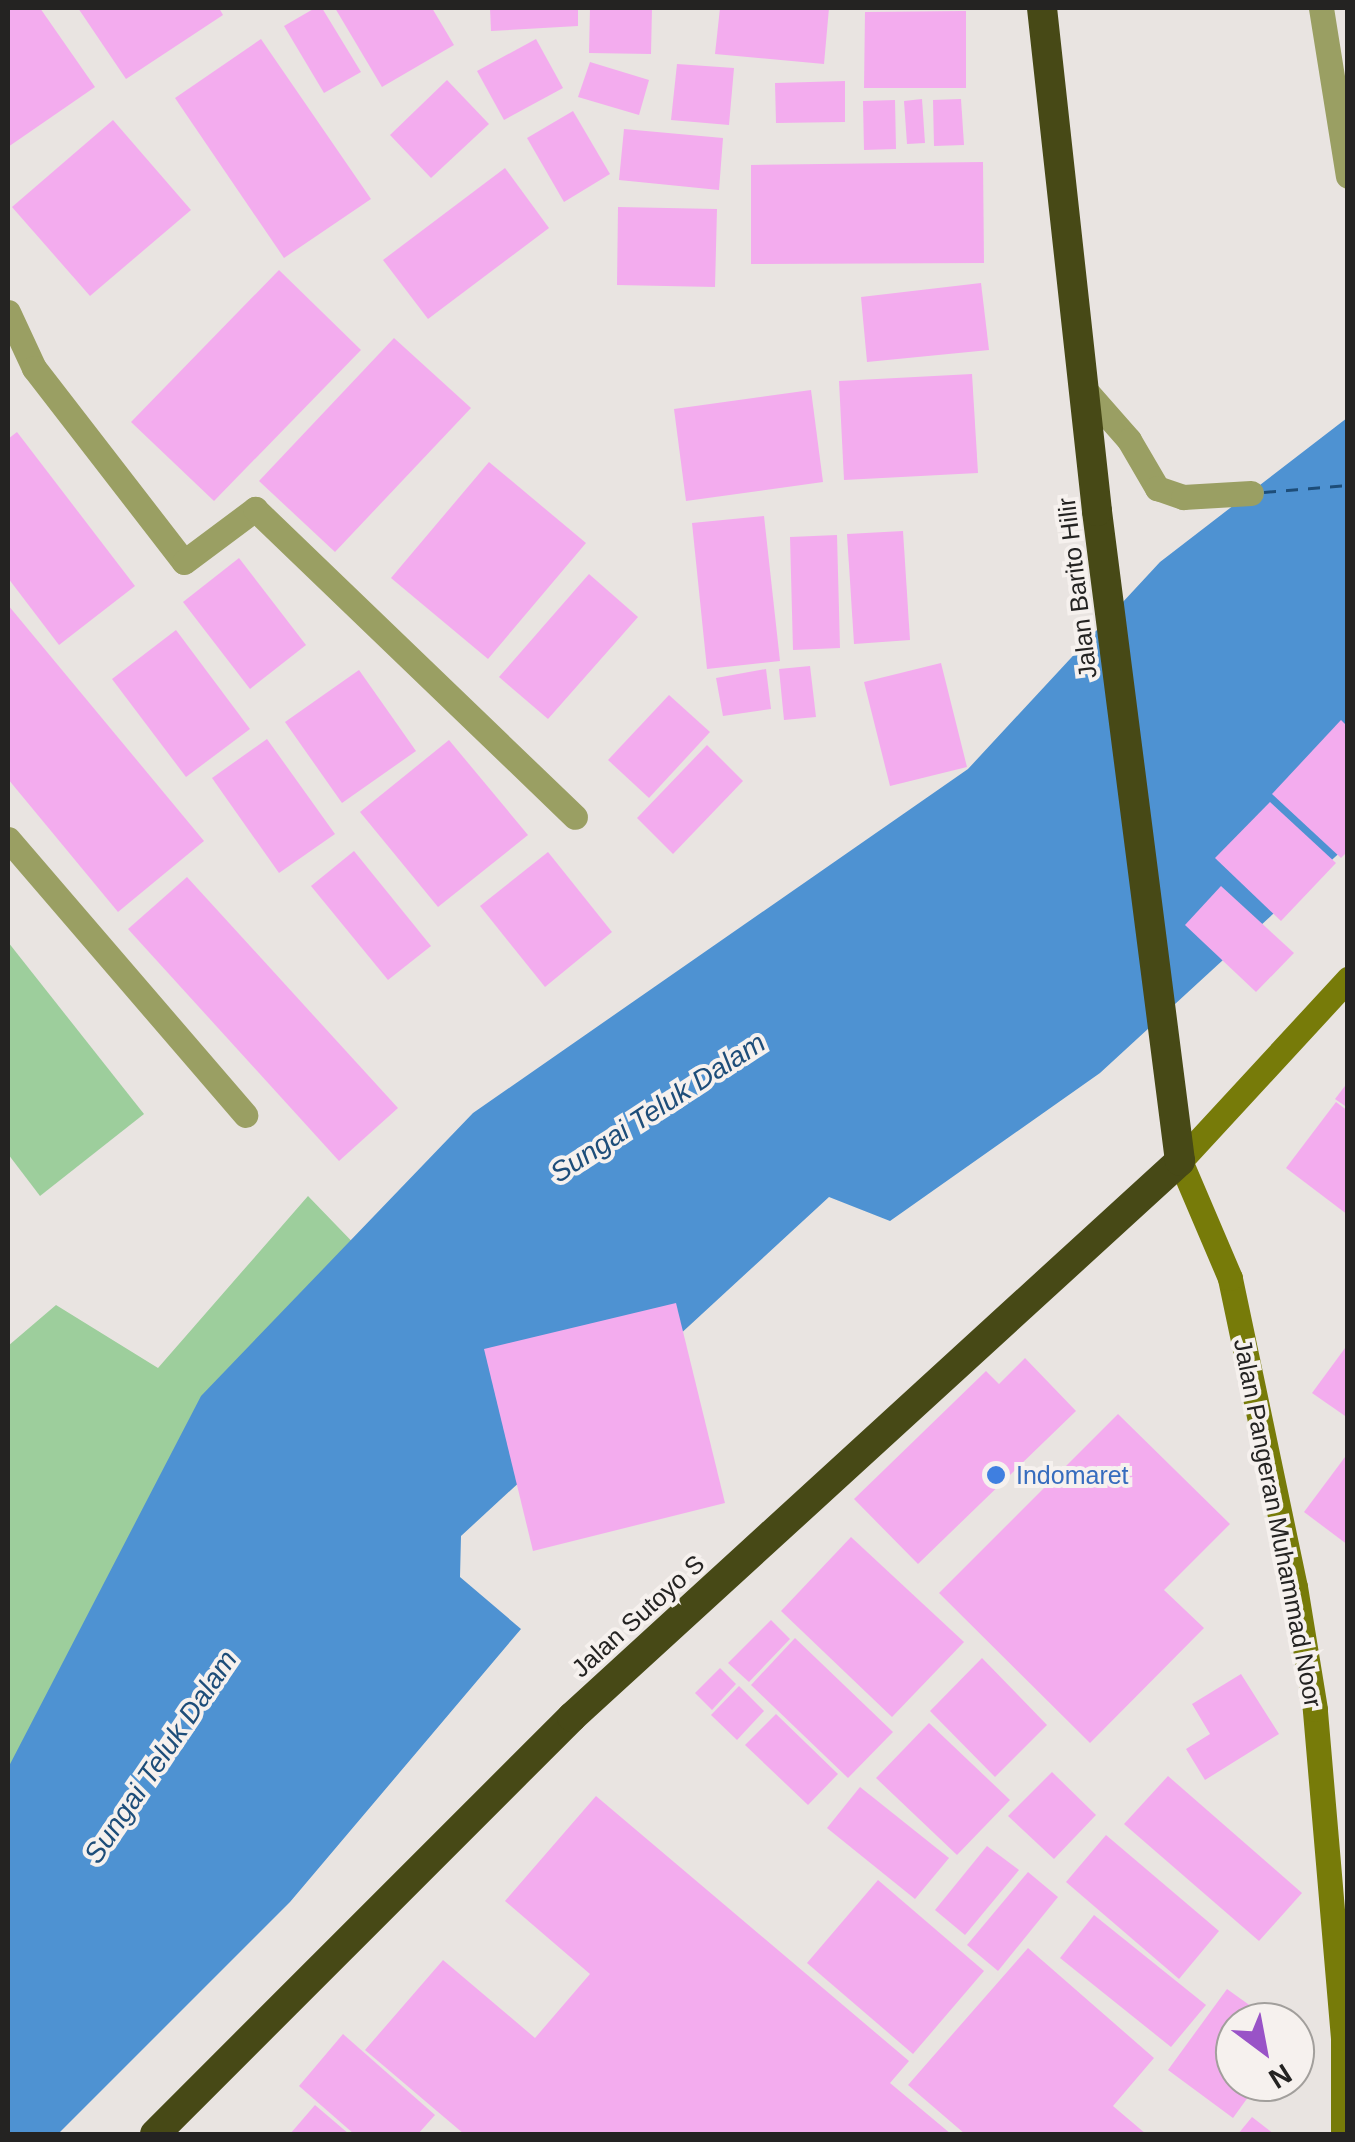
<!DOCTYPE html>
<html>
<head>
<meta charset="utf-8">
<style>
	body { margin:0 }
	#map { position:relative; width:1355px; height:2142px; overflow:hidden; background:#e9e4e1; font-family:Arial,sans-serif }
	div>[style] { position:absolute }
	.green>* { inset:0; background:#9dce9c }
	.water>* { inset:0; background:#4e92d2 }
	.ferry>* { height:2.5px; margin-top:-1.25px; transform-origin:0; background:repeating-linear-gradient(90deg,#1d4d79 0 12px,transparent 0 22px) }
	.building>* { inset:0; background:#f3acee }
	.lane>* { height:25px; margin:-12.5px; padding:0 12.5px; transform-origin:12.5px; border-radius:12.5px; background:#9a9f63 }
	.street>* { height:25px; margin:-12.5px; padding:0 12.5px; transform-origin:12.5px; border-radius:12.5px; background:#9a9f63 }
	.secondary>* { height:25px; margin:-12.5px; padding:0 12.5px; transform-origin:12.5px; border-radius:12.5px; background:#777b09 }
	.highway>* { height:30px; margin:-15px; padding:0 15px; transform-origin:15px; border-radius:15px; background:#474916 }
	.dots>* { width:28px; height:28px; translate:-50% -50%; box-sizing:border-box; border:5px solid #f6f1ee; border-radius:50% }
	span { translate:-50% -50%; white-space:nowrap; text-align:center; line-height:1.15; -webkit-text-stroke:8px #f6f1ee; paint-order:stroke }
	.street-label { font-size:25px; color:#242322 }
	.shop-label { font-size:25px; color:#366cbe }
	.left { translate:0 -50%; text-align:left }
	.water-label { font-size:28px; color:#1d4d79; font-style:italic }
	.frame { position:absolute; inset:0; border:10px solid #242322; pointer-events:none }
	.north { position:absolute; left:1215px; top:2002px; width:100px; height:100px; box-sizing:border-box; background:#f6f1ee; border:2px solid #a29f9c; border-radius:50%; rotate:148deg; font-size:28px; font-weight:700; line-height:40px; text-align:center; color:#242322 }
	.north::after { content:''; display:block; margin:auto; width:35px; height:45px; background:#9953c7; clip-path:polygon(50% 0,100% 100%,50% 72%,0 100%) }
</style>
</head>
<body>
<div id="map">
	<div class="green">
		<div style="clip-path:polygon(8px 942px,144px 1114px,40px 1196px,8px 1154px)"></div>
		<div style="clip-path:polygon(308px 1196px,365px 1255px,8px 1885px,8px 1346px,56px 1305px,158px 1368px)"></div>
	</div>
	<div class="water">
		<div style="clip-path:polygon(1347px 418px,1347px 846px,1100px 1073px,890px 1221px,829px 1197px,461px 1536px,460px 1577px,521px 1629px,290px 1902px,58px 2134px,8px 2134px,8px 1768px,201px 1396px,473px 1113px,968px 769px,1160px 562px)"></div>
	</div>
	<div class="ferry">
		<div style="left:1264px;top:492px;width:84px;rotate:-4.8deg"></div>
	</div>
	<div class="building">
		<div style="clip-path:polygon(8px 8px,40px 8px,95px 87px,8px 147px)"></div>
		<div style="clip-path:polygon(78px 8px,219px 8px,223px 15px,126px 79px)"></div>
		<div style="clip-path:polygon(315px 8px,322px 8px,361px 72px,324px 93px,284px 26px)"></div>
		<div style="clip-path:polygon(335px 8px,432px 8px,454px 45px,382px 87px)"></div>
		<div style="clip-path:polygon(490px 8px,578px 8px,578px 26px,491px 31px)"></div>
		<div style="clip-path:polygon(590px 8px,652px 8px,651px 54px,589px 53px)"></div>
		<div style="clip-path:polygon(720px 8px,829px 8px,824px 64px,715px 54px)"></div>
		<div style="clip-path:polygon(966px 11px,966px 88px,864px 88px,865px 12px)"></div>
		<div style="clip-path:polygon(261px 39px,371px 199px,284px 258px,175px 98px)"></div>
		<div style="clip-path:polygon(536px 39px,563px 88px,504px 120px,477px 71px)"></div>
		<div style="clip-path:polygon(590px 62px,649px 80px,639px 115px,578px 97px)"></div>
		<div style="clip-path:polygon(677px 64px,734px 68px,729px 125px,671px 120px)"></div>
		<div style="clip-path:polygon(447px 80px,489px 124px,431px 178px,390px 135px)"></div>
		<div style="clip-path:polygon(845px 81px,845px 122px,776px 123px,775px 83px)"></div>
		<div style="clip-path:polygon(922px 99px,925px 143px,907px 144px,904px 101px)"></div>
		<div style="clip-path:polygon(961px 99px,964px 145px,934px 146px,933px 100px)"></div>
		<div style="clip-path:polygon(895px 100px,896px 149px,864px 150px,863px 101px)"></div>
		<div style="clip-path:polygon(573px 111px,610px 174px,564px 202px,527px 138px)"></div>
		<div style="clip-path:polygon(113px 120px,191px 210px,90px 296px,12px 207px)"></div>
		<div style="clip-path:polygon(624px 129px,723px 138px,719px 190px,619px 180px)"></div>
		<div style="clip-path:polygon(983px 162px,984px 263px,751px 264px,751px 165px)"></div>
		<div style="clip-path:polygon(505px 168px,549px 228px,428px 319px,383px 260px)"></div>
		<div style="clip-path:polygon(618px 207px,717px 209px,715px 287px,617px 285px)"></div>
		<div style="clip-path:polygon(279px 270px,361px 350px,214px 501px,131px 422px)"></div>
		<div style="clip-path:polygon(981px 283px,989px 350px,867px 362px,861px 297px)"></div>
		<div style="clip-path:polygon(394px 338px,471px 408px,335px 552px,259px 481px)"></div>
		<div style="clip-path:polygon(972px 374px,978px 473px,844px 480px,839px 381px)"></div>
		<div style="clip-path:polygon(811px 390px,823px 482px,686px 501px,674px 409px)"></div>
		<div style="clip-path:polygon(17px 432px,135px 586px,59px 645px,8px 578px,8px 439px)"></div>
		<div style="clip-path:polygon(489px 462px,586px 543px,488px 659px,391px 578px)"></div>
		<div style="clip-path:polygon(764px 516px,780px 661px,707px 669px,692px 523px)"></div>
		<div style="clip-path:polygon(903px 531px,910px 640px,854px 644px,847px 534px)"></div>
		<div style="clip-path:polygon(837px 535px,840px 648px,793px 650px,790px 537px)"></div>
		<div style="clip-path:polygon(239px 558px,306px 645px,250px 689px,183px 602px)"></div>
		<div style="clip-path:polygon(589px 574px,638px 617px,548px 719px,499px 677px)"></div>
		<div style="clip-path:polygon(8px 605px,204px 841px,118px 912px,8px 779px)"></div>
		<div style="clip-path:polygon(176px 630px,250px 729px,186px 777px,112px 679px)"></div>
		<div style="clip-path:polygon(941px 663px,967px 767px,890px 786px,864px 682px)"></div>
		<div style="clip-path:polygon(810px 666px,816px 717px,784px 720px,779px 669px)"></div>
		<div style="clip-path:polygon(766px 669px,771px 709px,723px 716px,716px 678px)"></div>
		<div style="clip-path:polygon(359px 670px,416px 751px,342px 803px,285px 722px)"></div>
		<div style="clip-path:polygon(669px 695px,710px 732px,649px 798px,608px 760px)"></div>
		<div style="clip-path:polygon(1341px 720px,1348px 727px,1348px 851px,1341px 858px,1272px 794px)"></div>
		<div style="clip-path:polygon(267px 739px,335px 834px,279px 873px,212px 778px)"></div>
		<div style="clip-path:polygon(449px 740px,528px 835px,438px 907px,360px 812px)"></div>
		<div style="clip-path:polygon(707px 745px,743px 781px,673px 854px,637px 818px)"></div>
		<div style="clip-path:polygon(1270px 802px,1336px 863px,1281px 921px,1215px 858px)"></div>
		<div style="clip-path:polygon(354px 851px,431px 946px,388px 980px,311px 886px)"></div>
		<div style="clip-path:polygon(548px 852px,612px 932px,545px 987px,480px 906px)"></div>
		<div style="clip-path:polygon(187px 877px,398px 1108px,339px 1161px,128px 929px)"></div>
		<div style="clip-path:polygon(1221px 886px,1294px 953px,1256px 992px,1185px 925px)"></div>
		<div style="clip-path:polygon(1348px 1082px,1348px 1108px,1335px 1099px)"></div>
		<div style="clip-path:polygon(1336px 1102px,1348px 1111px,1348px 1215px,1286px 1168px)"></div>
		<div style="clip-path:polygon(676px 1303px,725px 1503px,533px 1551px,484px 1349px)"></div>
		<div style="clip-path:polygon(1348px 1344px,1348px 1418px,1312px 1393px)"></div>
		<div style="clip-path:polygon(1025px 1358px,1076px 1411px,918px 1564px,854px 1499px,986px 1371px,999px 1384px)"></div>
		<div style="clip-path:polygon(1118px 1414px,1230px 1524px,1164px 1590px,1204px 1628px,1090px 1743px,939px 1593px)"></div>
		<div style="clip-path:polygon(1348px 1453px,1348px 1545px,1304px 1512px)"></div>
		<div style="clip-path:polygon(851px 1537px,964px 1642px,892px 1717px,781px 1611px)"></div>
		<div style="clip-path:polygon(771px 1620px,790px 1639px,749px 1682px,728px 1663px)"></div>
		<div style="clip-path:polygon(795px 1638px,893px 1732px,848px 1778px,751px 1685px)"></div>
		<div style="clip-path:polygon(982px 1658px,1047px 1725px,995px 1777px,930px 1711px)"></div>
		<div style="clip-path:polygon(720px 1668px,736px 1684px,712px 1710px,695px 1693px)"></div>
		<div style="clip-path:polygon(1241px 1674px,1279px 1734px,1205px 1780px,1186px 1749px,1210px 1734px,1192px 1704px)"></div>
		<div style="clip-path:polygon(739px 1686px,764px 1711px,737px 1740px,711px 1715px)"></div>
		<div style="clip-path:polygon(776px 1714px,838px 1774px,808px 1805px,745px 1745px)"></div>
		<div style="clip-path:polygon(929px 1723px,1010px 1800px,957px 1855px,876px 1778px)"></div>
		<div style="clip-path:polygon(1052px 1772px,1096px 1815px,1054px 1859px,1008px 1816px)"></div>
		<div style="clip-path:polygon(1168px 1776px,1302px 1893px,1259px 1941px,1124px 1824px)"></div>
		<div style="clip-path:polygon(860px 1787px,949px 1858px,915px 1899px,827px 1828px)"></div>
		<div style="clip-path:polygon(596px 1796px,909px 2061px,890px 2083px,951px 2134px,464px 2134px,365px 2050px,443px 1960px,535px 2038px,590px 1974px,505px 1901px)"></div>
		<div style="clip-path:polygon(1106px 1835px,1219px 1931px,1179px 1979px,1066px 1882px)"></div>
		<div style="clip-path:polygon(987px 1846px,1019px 1870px,965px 1935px,935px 1910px)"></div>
		<div style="clip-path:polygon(1028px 1872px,1058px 1897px,998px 1971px,967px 1945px)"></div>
		<div style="clip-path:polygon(878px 1880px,984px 1971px,913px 2054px,807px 1963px)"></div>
		<div style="clip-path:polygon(1094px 1915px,1206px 2005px,1171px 2047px,1060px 1958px)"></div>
		<div style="clip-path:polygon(1028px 1948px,1154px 2058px,1113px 2106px,1146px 2134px,965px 2134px,908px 2085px)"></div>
		<div style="clip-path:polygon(1227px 1989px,1273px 2022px,1235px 2022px,1235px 2082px,1259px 2082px,1233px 2118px,1168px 2070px)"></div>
		<div style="clip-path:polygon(343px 2034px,435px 2115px,418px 2134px,354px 2134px,299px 2086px)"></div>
		<div style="clip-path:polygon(315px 2105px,349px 2134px,290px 2134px)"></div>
		<div style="clip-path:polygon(1252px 2117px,1274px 2134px,1238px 2134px)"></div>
	</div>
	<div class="lane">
		<div style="left:1321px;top:8px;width:170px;rotate:80.9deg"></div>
		<div style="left:1086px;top:391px;width:65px;rotate:48.7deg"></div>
		<div style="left:1129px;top:440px;width:56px;rotate:59.7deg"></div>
		<div style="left:1157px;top:488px;width:28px;rotate:19deg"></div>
		<div style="left:1183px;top:497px;width:68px;rotate:-3.4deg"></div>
	</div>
	<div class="street">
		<div style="left:8px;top:312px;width:62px;rotate:65.1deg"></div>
		<div style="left:34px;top:368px;width:245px;rotate:52.3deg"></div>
		<div style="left:184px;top:562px;width:89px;rotate:-36.7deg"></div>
		<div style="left:255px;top:509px;width:444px;rotate:43.9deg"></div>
		<div style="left:8px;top:839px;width:364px;rotate:49.3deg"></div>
	</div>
	<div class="secondary">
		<div style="left:1343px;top:2134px;width:96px;rotate:-90deg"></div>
		<div style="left:1343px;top:2038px;width:330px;rotate:-94.9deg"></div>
		<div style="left:1315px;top:1709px;width:124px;rotate:-99.3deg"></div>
		<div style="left:1295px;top:1587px;width:316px;rotate:-101.9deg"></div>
		<div style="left:1230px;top:1278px;width:127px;rotate:-113.1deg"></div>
		<div style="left:1180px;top:1161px;width:248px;rotate:-47.3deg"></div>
	</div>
	<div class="highway">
		<div style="left:155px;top:2134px;width:590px;rotate:-45deg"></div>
		<div style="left:572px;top:1717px;width:824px;rotate:-42.44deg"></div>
		<div style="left:1180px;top:1161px;width:655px;rotate:-97.28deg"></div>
		<div style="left:1097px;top:511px;width:506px;rotate:-96.24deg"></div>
	</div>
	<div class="dots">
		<div style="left:996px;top:1475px;background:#3f7fe0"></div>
	</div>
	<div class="street-label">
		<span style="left:1077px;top:588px;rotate:-97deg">Jalan Barito Hilir</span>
		<span style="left:1278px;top:1523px;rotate:79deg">Jalan Pangeran Muhammad Noor</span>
		<span style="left:638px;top:1616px;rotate:-42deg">Jalan Sutoyo S</span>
	</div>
	<div class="shop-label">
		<span class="left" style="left:1016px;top:1475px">Indomaret</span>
	</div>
	<div class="water-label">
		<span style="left:658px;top:1108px;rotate:-33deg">Sungai Teluk Dalam</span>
		<span style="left:161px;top:1757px;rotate:-56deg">Sungai Teluk Dalam</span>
	</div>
	<div class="frame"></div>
	<div class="north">N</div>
</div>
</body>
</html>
